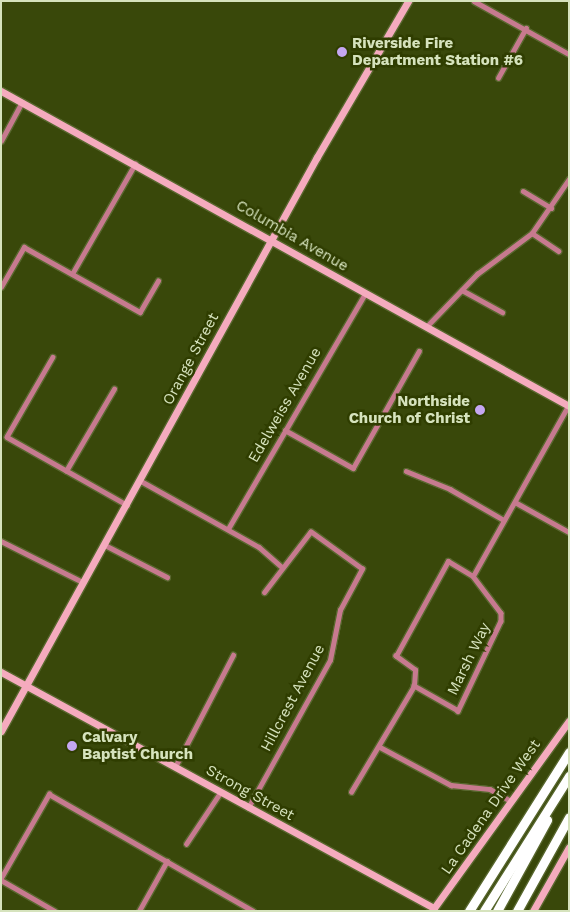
<!DOCTYPE html>
<html>
<head>
<meta charset="utf-8">
<style>
	body { margin:0 }
	#map { position:relative; width:570px; height:912px; overflow:hidden; background:#39480a; font-family:"Work Sans",sans-serif }
	div>[style] { position:absolute }
	.roads { filter:drop-shadow(1px 0 #58672e) drop-shadow(-1px 0 #58672e) drop-shadow(0 1px #58672e) drop-shadow(0 -1px #58672e) }
	.street>* { height:4.5px; margin:-2.25px; padding:0 2.25px; transform-origin:2.25px; border-radius:2.25px; background:#c77a8f }
	.secondary>* { height:7px; margin:-3.5px; padding:0 3.5px; transform-origin:3.5px; border-radius:3.5px; background:#f5abbe }
	.highway>* { height:9px; margin:-4.5px; padding:0 4.5px; transform-origin:4.5px; border-radius:4.5px; background:#fff }
	.dots>* { width:14px; height:14px; translate:-50% -50%; box-sizing:border-box; border:2px solid #2f3d00; border-radius:50% }
	span { translate:-50% -50%; white-space:nowrap; text-align:center; line-height:1.15; -webkit-text-stroke:5px #2f3d00; paint-order:stroke }
	.poi-label { font-size:15px; color:#d6e3bd; font-weight:700 }
	.left { translate:0 -50%; text-align:left }
	.right { translate:-100% -50%; text-align:right }
	.street-label { font-size:15px; color:#d6e3bd }
	.frame { position:absolute; inset:0; border:2px solid #d6e3bd; pointer-events:none }
</style>
</head>
<body>
<div id="map">
	<div class="roads">
		<div class="street">
			<div style="left:474px;top:1px;width:109px;rotate:29.2deg"></div>
			<div style="left:498px;top:78px;width:57px;rotate:-60.8deg"></div>
			<div style="left:1px;top:141px;width:44px;rotate:-61.7deg"></div>
			<div style="left:523px;top:191px;width:33px;rotate:31deg"></div>
			<div style="left:532px;top:233px;width:32px;rotate:34deg"></div>
			<div style="left:72px;top:274px;width:127px;rotate:-60.2deg"></div>
			<div style="left:1px;top:287px;width:46px;rotate:-60.1deg"></div>
			<div style="left:24px;top:247px;width:133px;rotate:29.3deg"></div>
			<div style="left:140px;top:312px;width:36px;rotate:-60deg"></div>
			<div style="left:462px;top:290px;width:46px;rotate:28.8deg"></div>
			<div style="left:426px;top:327px;width:74px;rotate:-46.1deg"></div>
			<div style="left:477px;top:274px;width:69px;rotate:-36.7deg"></div>
			<div style="left:532px;top:233px;width:65px;rotate:-55.6deg"></div>
			<div style="left:53px;top:357px;width:92px;rotate:119.9deg"></div>
			<div style="left:7px;top:437px;width:138px;rotate:29.5deg"></div>
			<div style="left:285px;top:430px;width:78px;rotate:29.2deg"></div>
			<div style="left:353px;top:468px;width:134px;rotate:-60.6deg"></div>
			<div style="left:66px;top:471px;width:95px;rotate:-59.7deg"></div>
			<div style="left:406px;top:471px;width:48px;rotate:22.2deg"></div>
			<div style="left:450px;top:489px;width:62px;rotate:29.9deg"></div>
			<div style="left:141px;top:481px;width:135px;rotate:29.2deg"></div>
			<div style="left:259px;top:547px;width:29px;rotate:41deg"></div>
			<div style="left:515px;top:502px;width:62px;rotate:29.1deg"></div>
			<div style="left:228px;top:529px;width:272px;rotate:-59.8deg"></div>
			<div style="left:1px;top:541px;width:92px;rotate:26.6deg"></div>
			<div style="left:105px;top:545px;width:70px;rotate:27.3deg"></div>
			<div style="left:473px;top:576px;width:195px;rotate:-60.8deg"></div>
			<div style="left:380px;top:747px;width:81px;rotate:28.2deg"></div>
			<div style="left:451px;top:785px;width:39px;rotate:6deg"></div>
			<div style="left:490px;top:789px;width:24px;rotate:30deg"></div>
			<div style="left:175px;top:767px;width:126px;rotate:-62.6deg"></div>
			<div style="left:351px;top:792px;width:123px;rotate:-59.3deg"></div>
			<div style="left:414px;top:686px;width:16px;rotate:-86deg"></div>
			<div style="left:415px;top:670px;width:24px;rotate:-144deg"></div>
			<div style="left:396px;top:656px;width:108px;rotate:-61.3deg"></div>
			<div style="left:448px;top:561px;width:29px;rotate:31deg"></div>
			<div style="left:473px;top:576px;width:46px;rotate:52.9deg"></div>
			<div style="left:501px;top:613px;width:8px;rotate:90deg"></div>
			<div style="left:501px;top:621px;width:100px;rotate:115.5deg"></div>
			<div style="left:458px;top:711px;width:51px;rotate:-150.4deg"></div>
			<div style="left:248px;top:808px;width:169px;rotate:-61deg"></div>
			<div style="left:330px;top:660px;width:51px;rotate:-78.7deg"></div>
			<div style="left:340px;top:610px;width:47px;rotate:-61.8deg"></div>
			<div style="left:362px;top:569px;width:63px;rotate:-144deg"></div>
			<div style="left:311px;top:532px;width:76px;rotate:127.5deg"></div>
			<div style="left:186px;top:844px;width:61px;rotate:-56.3deg"></div>
			<div style="left:1px;top:878px;width:97px;rotate:-60.3deg"></div>
			<div style="left:49px;top:794px;width:235px;rotate:29.8deg"></div>
			<div style="left:1px;top:880px;width:62px;rotate:29.9deg"></div>
			<div style="left:139px;top:911px;width:57px;rotate:-60.8deg"></div>
		</div>
		<div class="secondary">
			<div style="left:1px;top:91px;width:649px;rotate:29.01deg"></div>
			<div style="left:1px;top:672px;width:493px;rotate:28.6deg"></div>
			<div style="left:434px;top:908px;width:231px;rotate:-54.2deg"></div>
			<div style="left:1px;top:731px;width:655px;rotate:-61.17deg"></div>
			<div style="left:317px;top:157px;width:181px;rotate:-59.7deg"></div>
			<div style="left:533px;top:911px;width:73px;rotate:-60.6deg"></div>
		</div>
		<div class="highway">
			<div style="left:469px;top:911px;width:188px;rotate:-57.8deg"></div>
			<div style="left:484px;top:911px;width:160px;rotate:-57.8deg"></div>
			<div style="left:497px;top:911px;width:104px;rotate:-61.2deg"></div>
			<div style="left:517px;top:911px;width:107px;rotate:-61deg"></div>
		</div>
	</div>
	<div class="dots">
		<div style="left:342px;top:52px;background:#c5a7f1"></div>
		<div style="left:480px;top:410px;background:#c5a7f1"></div>
		<div style="left:72px;top:746px;background:#c5a7f1"></div>
	</div>
	<div class="poi-label">
		<span class="left" style="left:352px;top:52px">Riverside Fire<br>Department Station #6</span>
		<span class="right" style="left:470px;top:410px">Northside<br>Church of Christ</span>
		<span class="left" style="left:82px;top:746px">Calvary<br>Baptist Church</span>
	</div>
	<div class="street-label">
		<span style="left:292px;top:236px;rotate:30deg">Columbia Avenue</span>
		<span style="left:191px;top:359px;rotate:-62deg">Orange Street</span>
		<span style="left:285px;top:405px;rotate:-60deg">Edelweiss Avenue</span>
		<span style="left:469px;top:659px;rotate:-64deg">Marsh Way</span>
		<span style="left:293px;top:698px;rotate:-62deg">Hillcrest Avenue</span>
		<span style="left:250px;top:793px;rotate:29deg">Strong Street</span>
		<span style="left:491px;top:807px;rotate:-55deg">La Cadena Drive West</span>
	</div>
	<div class="frame"></div>
</div>
</body>
</html>
